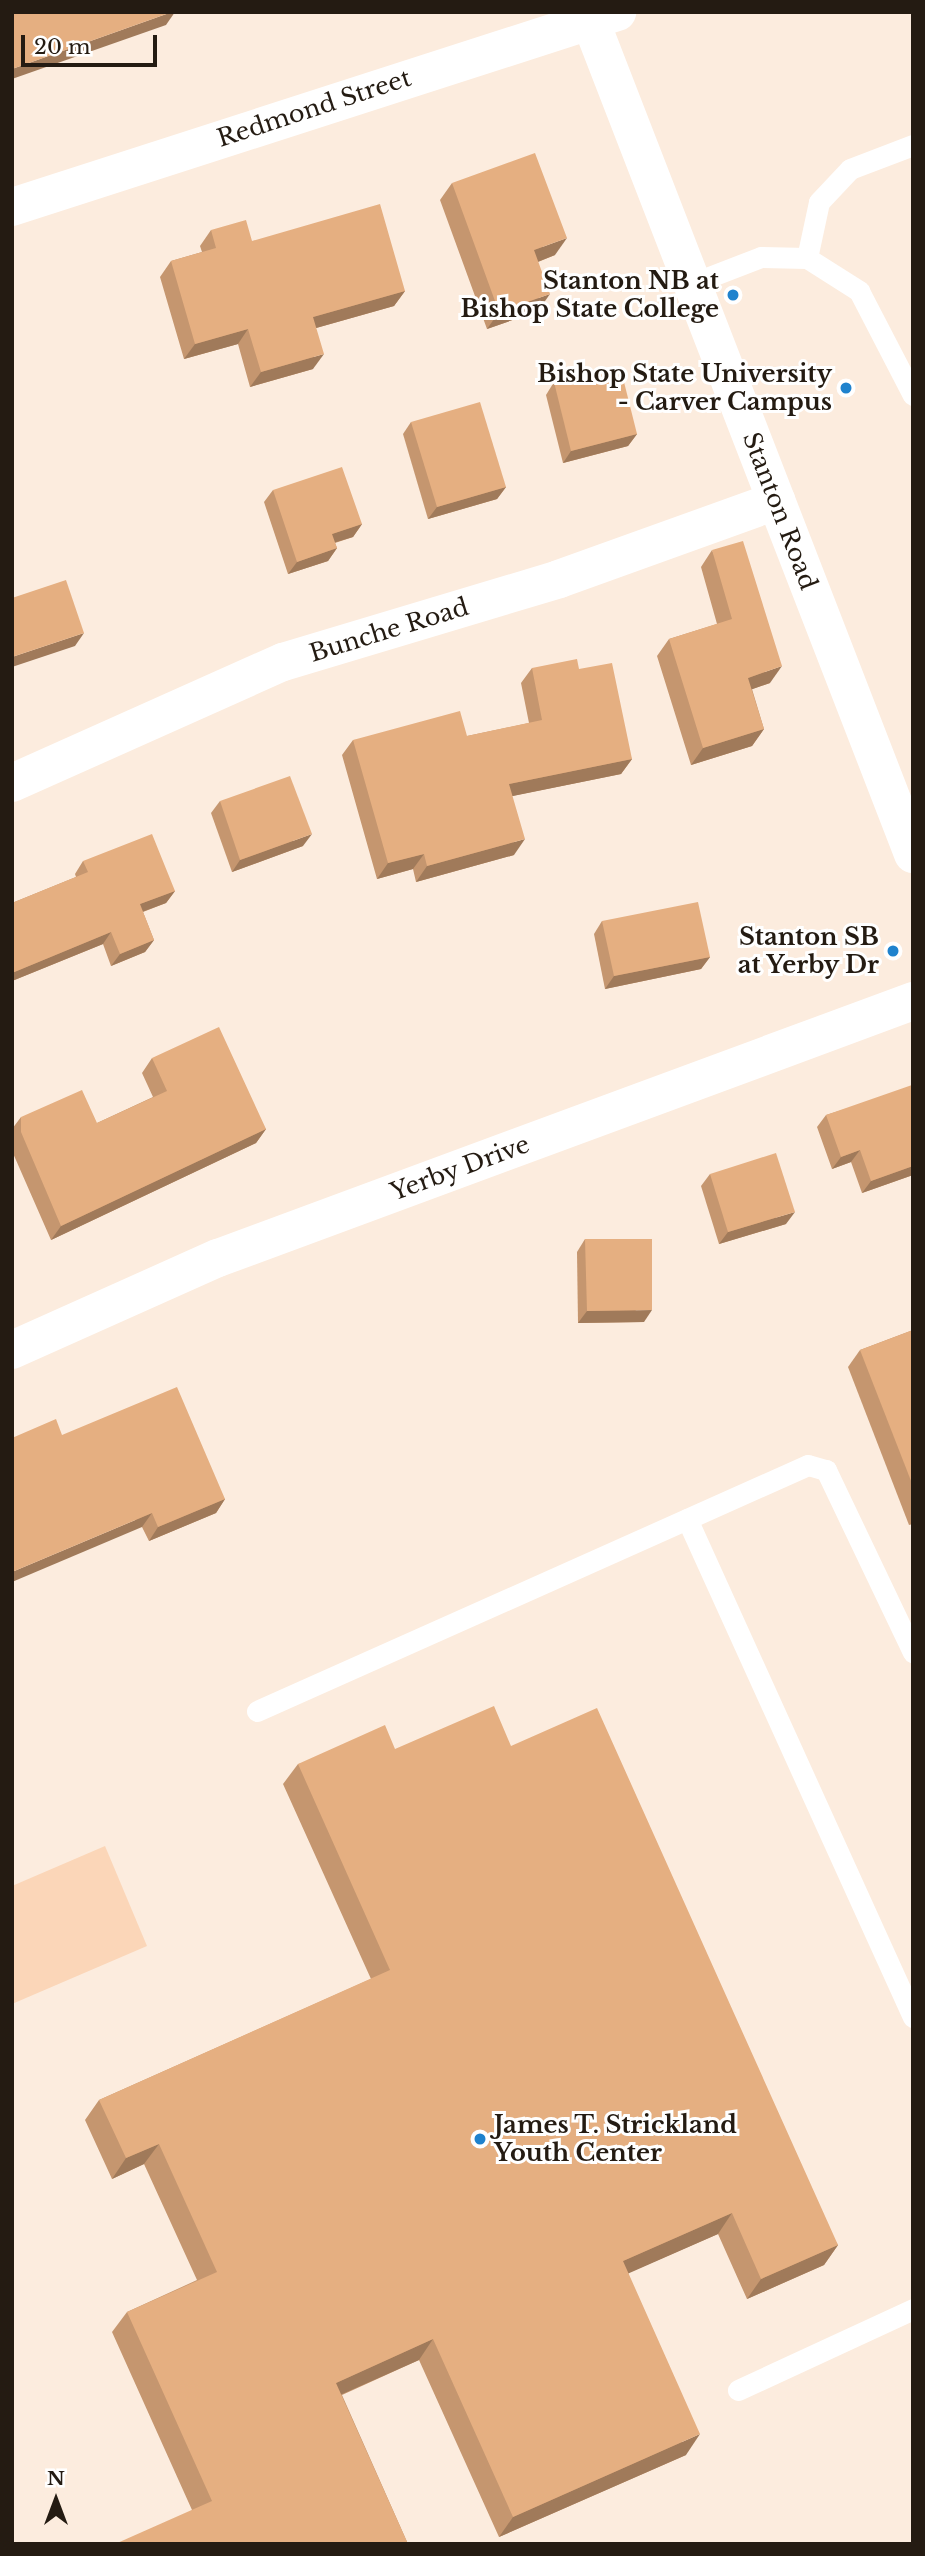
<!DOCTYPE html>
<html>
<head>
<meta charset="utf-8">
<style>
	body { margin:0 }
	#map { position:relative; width:925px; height:2556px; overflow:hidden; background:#fcecde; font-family:"Libre Baskerville",serif }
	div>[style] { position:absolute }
	.green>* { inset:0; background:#fbd6b8 }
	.lane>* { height:21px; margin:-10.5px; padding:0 10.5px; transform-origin:10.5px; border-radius:10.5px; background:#fff }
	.street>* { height:38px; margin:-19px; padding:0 19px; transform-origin:19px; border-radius:19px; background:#fff }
	.secondary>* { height:38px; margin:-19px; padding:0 19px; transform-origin:19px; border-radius:19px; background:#fff }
	.wall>* { inset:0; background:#c5966f }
	.shaded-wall>* { inset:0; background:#a07a5a }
	.building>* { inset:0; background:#e5af81 }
	.dots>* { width:19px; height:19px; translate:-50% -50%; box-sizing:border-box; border:4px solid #fff; border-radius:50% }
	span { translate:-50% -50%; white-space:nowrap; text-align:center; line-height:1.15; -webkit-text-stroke:6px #fff; paint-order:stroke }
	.street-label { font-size:24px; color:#241b12 }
	.poi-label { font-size:24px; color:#241b12; font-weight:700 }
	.right { translate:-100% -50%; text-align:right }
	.left { translate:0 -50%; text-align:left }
	.frame { position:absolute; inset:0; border:14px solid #241b12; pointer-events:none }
	.north { position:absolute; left:21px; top:2465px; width:70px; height:70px; -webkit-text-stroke:5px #fff; paint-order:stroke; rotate:0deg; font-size:19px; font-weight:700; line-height:28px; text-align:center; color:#241b12 }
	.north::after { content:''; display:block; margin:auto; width:24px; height:32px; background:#241b12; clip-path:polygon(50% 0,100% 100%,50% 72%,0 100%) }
	.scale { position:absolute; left:21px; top:35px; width:136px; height:32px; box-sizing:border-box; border:4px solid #241b12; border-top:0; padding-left:9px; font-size:21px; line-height:24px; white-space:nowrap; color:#241b12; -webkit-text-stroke:5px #fff; paint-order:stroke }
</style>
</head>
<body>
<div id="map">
	<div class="green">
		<div style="clip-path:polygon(105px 1846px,147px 1946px,12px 2004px,12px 1886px)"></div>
	</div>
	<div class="lane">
		<div style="left:807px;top:258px;width:57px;rotate:-77.9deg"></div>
		<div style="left:819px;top:202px;width:45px;rotate:-46.8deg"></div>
		<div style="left:850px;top:169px;width:67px;rotate:-20.9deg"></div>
		<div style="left:691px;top:284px;width:75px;rotate:-21.1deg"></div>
		<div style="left:761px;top:257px;width:46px;rotate:1.2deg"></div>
		<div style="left:807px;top:258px;width:62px;rotate:32.4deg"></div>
		<div style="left:859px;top:291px;width:117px;rotate:62.6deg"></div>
		<div style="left:687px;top:1519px;width:547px;rotate:65.59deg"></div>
		<div style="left:257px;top:1711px;width:603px;rotate:-24.06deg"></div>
		<div style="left:808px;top:1465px;width:19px;rotate:16deg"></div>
		<div style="left:826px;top:1470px;width:202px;rotate:64.5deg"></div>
		<div style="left:738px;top:2390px;width:193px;rotate:-24.8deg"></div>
	</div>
	<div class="street">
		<div style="left:12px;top:207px;width:636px;rotate:-17.86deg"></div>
		<div style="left:12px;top:783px;width:297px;rotate:-24.1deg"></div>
		<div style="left:283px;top:662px;width:288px;rotate:-16.7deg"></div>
		<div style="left:559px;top:579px;width:231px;rotate:-19.8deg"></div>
		<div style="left:12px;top:1350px;width:226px;rotate:-24.1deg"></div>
		<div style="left:218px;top:1258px;width:741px;rotate:-20.29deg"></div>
	</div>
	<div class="secondary">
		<div style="left:587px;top:12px;width:903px;rotate:68.83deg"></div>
	</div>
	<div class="wall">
		<div style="clip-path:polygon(452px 183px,555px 255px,538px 262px,538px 311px,487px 329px,440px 200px)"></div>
		<div style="clip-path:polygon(211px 230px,252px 241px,405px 291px,394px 306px,316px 328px,313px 369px,250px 387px,238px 344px,184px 359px,160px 277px,171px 261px,202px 252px,200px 246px)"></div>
		<div style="clip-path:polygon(554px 382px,637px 434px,628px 446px,563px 463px,546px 395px)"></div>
		<div style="clip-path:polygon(411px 422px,506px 487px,497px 499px,428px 519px,403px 434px)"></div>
		<div style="clip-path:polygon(273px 490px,362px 524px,353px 537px,335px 543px,337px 548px,328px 561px,288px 574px,264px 502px)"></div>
		<div style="clip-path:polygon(712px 550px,770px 683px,752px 689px,764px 729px,752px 746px,691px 765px,657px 656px,669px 639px,717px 624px,701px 567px)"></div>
		<div style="clip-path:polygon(532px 668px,579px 669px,632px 759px,621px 774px,512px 796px,514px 855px,416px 882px,413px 869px,377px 879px,342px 755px,353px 740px,467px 736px,529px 723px,521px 683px)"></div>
		<div style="clip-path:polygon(220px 801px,303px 846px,232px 872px,211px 813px)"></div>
		<div style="clip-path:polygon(83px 861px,175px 891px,166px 903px,143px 912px,154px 940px,145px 952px,111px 966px,103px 944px,12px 981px,12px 903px,76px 877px,75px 874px)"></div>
		<div style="clip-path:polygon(602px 921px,710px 957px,701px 969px,605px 989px,594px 934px)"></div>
		<div style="clip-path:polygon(152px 1058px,266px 1129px,256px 1143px,51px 1240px,12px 1151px,12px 1129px,21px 1117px,97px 1123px,153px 1097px,142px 1073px)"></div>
		<div style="clip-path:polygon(913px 1088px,913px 1175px,862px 1193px,851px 1162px,832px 1169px,817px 1127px,826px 1115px)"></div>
		<div style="clip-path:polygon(710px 1174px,786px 1224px,719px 1244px,701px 1186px)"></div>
		<div style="clip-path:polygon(585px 1239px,644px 1322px,578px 1323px,577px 1252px)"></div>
		<div style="clip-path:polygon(913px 1330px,913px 1524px,909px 1525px,848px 1367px,860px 1350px)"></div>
		<div style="clip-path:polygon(62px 1435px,225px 1499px,216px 1513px,149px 1541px,142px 1527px)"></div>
		<div style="clip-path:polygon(511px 1746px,838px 2245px,824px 2265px,747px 2299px,718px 2234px,628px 2273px,686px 2455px,499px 2537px,419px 2360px,342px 2395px,408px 2544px,192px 2510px,112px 2332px,127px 2312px,197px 2280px,144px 2164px,112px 2179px,85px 2120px,99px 2100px,371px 1979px,283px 1784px,298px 1764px,395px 1749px)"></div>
	</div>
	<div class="shaded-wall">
		<div style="clip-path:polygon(172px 12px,175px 12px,166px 25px,12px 79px,12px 69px)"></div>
		<div style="clip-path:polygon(567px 238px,555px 255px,522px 268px,534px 250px)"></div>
		<div style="clip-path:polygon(405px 291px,394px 306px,302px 332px,313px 317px)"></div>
		<div style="clip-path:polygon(550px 294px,538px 311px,487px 329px,499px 312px)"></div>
		<div style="clip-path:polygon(248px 329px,238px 344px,184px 359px,195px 344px)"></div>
		<div style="clip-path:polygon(324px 354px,313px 369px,250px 387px,261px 372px)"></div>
		<div style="clip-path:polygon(637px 434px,628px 446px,563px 463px,571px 451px)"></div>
		<div style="clip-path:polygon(506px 487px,497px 499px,428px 519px,437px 507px)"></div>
		<div style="clip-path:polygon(362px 524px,353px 537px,323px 546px,332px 534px)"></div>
		<div style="clip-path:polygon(337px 548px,328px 561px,288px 574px,297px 562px)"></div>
		<div style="clip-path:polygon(84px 633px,75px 646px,12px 667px,12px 657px)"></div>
		<div style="clip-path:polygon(782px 666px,770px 683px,736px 695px,748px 678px)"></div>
		<div style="clip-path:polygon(764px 729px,752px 746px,691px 765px,703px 748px)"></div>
		<div style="clip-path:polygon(632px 759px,621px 774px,498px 799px,509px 784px)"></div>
		<div style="clip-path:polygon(312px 834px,303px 846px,232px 872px,240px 860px)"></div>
		<div style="clip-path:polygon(525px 839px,514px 855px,416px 882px,427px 866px)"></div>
		<div style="clip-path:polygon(424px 854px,413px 869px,377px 879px,388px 863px)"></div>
		<div style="clip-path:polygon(175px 891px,166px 903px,131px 916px,140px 904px)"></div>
		<div style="clip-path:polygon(111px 932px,103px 944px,12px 981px,12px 973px)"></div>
		<div style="clip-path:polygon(154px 940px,145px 952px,111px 966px,120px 954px)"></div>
		<div style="clip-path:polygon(710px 957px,701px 969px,605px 989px,614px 976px)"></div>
		<div style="clip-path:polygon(266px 1129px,256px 1143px,51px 1240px,61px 1226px)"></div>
		<div style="clip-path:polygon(860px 1150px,851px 1162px,832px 1169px,841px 1157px)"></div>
		<div style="clip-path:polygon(913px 1166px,913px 1175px,862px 1193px,871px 1181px)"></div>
		<div style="clip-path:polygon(795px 1212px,786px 1224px,719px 1244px,728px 1232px)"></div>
		<div style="clip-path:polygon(652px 1310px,644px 1322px,578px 1323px,587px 1311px)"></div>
		<div style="clip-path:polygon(225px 1499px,216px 1513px,149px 1541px,158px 1527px)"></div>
		<div style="clip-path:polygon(152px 1513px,142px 1527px,12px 1582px,12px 1572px)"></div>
		<div style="clip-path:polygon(159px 2144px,144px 2164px,112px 2179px,126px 2158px)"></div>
		<div style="clip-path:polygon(732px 2213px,718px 2234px,609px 2282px,623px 2261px)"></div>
		<div style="clip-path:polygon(838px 2245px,824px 2265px,747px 2299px,761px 2279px)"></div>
		<div style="clip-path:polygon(433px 2339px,419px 2360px,322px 2403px,336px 2383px)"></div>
		<div style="clip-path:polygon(700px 2434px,686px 2455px,499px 2537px,513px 2517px)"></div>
	</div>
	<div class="building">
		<div style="clip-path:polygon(12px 12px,172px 12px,12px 69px)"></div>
		<div style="clip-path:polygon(535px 153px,567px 238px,534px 250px,550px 294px,499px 312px,452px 183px)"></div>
		<div style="clip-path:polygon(380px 204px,405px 291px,313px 317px,324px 354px,261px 372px,248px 329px,195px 344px,171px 261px,216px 248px,211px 230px,246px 220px,252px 241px)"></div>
		<div style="clip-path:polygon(620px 366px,637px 434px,571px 451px,554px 382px)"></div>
		<div style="clip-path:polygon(480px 402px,506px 487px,437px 507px,411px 422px)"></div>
		<div style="clip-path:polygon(342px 467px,362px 524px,332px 534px,337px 548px,297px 562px,273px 490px)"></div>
		<div style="clip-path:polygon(743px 541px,782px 666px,748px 678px,764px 729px,703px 748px,669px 639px,732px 619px,712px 550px)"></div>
		<div style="clip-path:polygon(66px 580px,84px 633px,12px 657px,12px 598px)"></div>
		<div style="clip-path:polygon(577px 659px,579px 669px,612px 663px,632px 759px,509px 784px,525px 839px,427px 866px,424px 854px,388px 863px,353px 740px,460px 711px,467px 736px,542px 720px,532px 668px)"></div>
		<div style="clip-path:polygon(290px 776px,312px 834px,240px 860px,220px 801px)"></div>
		<div style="clip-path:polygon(152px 834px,175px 891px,140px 904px,154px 940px,120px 954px,111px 932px,12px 973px,12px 903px,88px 872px,83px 861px)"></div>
		<div style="clip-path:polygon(698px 902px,710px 957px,614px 976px,602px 921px)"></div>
		<div style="clip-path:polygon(219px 1027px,266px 1129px,61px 1226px,21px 1132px,21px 1117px,82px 1090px,97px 1123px,167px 1091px,152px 1058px)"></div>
		<div style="clip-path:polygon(912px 1085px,913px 1088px,913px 1166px,871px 1181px,860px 1150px,841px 1157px,826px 1115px)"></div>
		<div style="clip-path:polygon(776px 1153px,795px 1212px,728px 1232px,710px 1174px)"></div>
		<div style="clip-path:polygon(585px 1239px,652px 1239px,652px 1310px,587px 1311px)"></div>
		<div style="clip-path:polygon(913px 1330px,913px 1486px,860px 1350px)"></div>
		<div style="clip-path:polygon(177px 1387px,225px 1499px,158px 1527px,152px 1513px,12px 1572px,12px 1438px,56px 1419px,62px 1435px)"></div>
		<div style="clip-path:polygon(494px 1706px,511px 1746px,597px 1708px,838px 2245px,761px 2279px,732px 2213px,623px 2261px,700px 2434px,513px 2517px,433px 2339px,336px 2383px,408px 2544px,115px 2544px,212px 2501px,127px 2312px,217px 2272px,159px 2144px,126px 2158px,99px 2100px,390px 1970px,298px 1764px,385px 1725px,395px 1749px)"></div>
	</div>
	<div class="dots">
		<div style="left:733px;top:295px;background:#1f82cd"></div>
		<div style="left:846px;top:388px;background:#1f82cd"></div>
		<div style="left:893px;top:951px;background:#1f82cd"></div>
		<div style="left:480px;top:2139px;background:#1f82cd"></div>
	</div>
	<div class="street-label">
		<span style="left:314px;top:108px;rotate:-18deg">Redmond Street</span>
		<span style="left:780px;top:511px;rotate:69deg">Stanton Road</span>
		<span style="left:389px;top:630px;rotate:-17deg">Bunche Road</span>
		<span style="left:460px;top:1168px;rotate:-20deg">Yerby Drive</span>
	</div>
	<div class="poi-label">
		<span class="right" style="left:719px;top:295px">Stanton NB at<br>Bishop State College</span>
		<span class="right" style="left:832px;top:388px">Bishop State University<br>- Carver Campus</span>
		<span class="right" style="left:879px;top:951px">Stanton SB<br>at Yerby Dr</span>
		<span class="left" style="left:494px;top:2139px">James T. Strickland<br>Youth Center</span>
	</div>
	<div class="frame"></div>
	<div class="north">N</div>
	<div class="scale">20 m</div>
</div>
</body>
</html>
